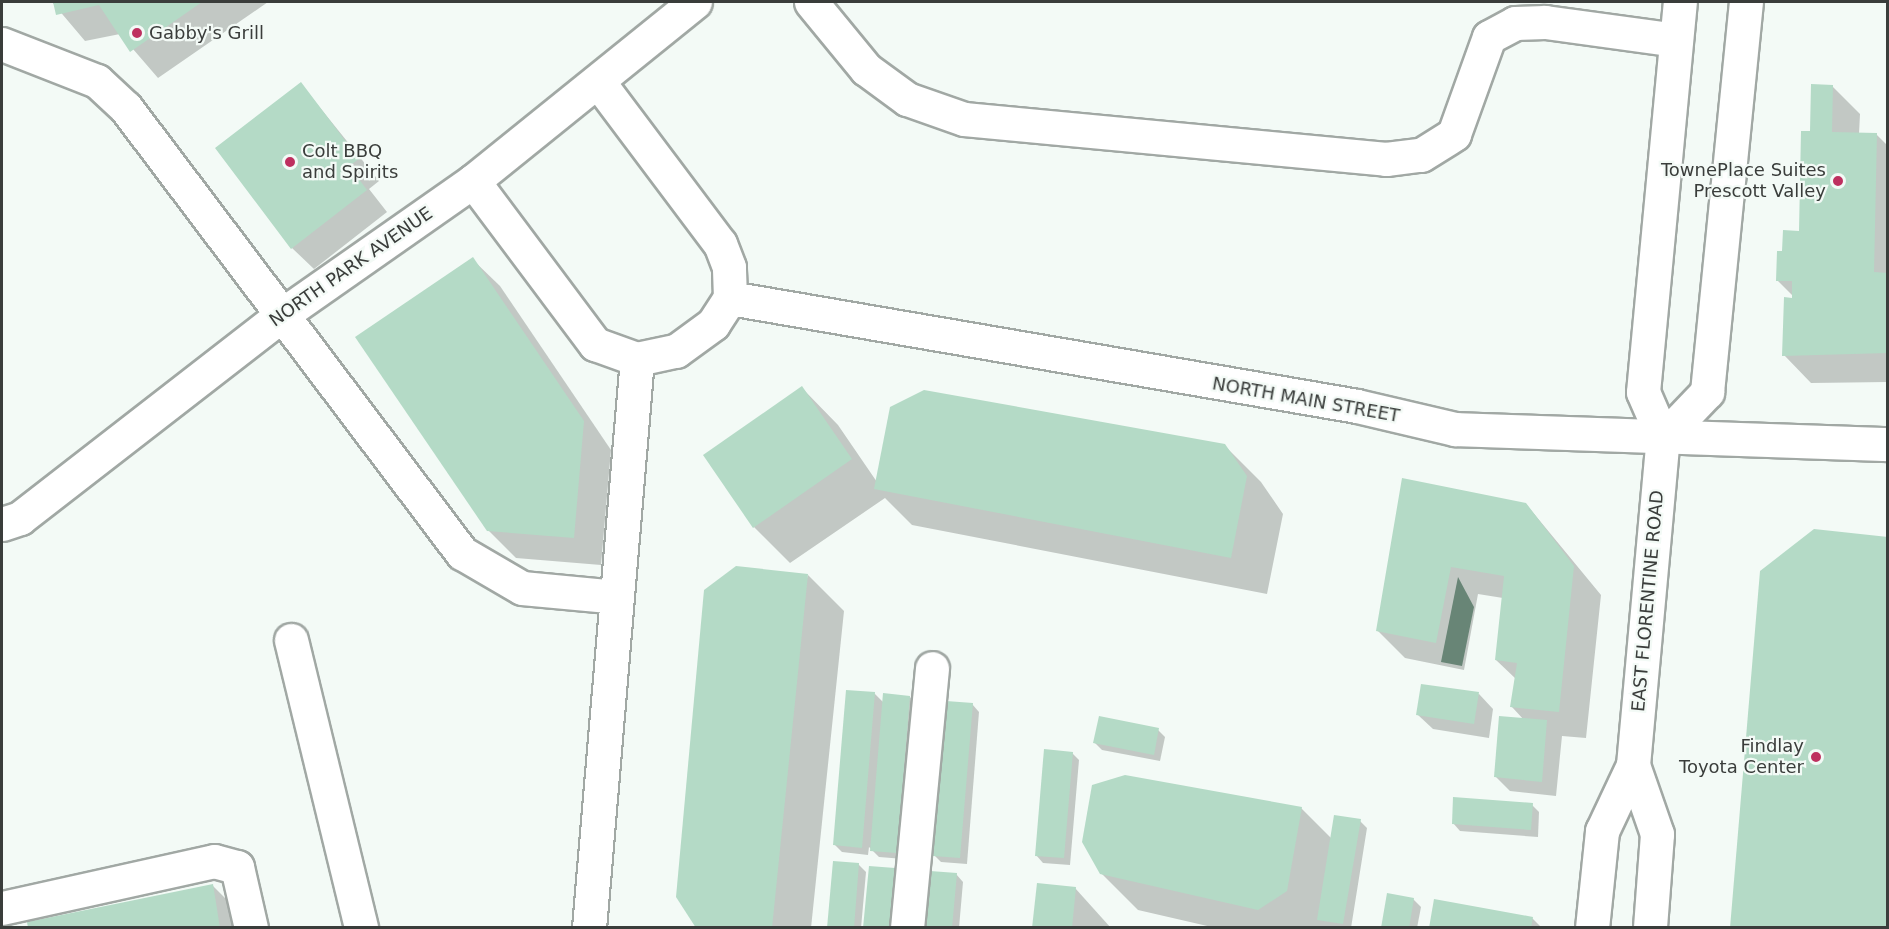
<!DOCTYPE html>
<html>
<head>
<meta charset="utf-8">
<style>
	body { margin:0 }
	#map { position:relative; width:1889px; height:929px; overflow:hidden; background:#f3faf6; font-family:"DejaVu Sans",sans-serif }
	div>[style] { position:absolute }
	.water>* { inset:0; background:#83a794 }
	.shadow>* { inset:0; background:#0003 }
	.building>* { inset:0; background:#b4dac6 }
	.roads { filter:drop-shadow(2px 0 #a1a8a4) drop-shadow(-2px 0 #a1a8a4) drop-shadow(0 2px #a1a8a4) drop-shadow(0 -2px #a1a8a4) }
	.minor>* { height:33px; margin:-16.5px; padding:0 16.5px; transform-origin:16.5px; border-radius:16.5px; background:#fff }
	.dots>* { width:16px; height:16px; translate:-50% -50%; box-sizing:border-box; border:3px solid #f3faf6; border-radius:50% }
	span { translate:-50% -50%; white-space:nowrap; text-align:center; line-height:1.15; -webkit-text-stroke:4.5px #f3faf6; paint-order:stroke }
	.poi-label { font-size:18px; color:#3a3d3b }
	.left { translate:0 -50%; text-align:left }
	.right { translate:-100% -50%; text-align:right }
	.street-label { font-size:18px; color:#3a3d3b }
	.frame { position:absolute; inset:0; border:3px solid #3a3d3b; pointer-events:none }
</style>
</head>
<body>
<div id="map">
	<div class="water">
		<div style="clip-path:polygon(1458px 577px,1474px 607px,1462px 666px,1441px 662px)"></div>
	</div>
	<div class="shadow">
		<div style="clip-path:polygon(52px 2px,268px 2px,158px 78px,120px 34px,85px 41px)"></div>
		<div style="clip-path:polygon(301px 84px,379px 181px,369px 189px,387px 212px,314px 269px,292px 248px)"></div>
		<div style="clip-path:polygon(1832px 86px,1860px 114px,1859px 134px,1876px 134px,1888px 146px,1888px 382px,1811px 383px,1784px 355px,1794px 297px,1777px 280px,1784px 253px,1801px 232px,1811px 132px)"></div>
		<div style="clip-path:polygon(472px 259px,500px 286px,611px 450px,601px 565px,516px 558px,488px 530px)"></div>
		<div style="clip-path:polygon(802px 388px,838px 425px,877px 482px,1224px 445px,1261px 482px,1283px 514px,1267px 594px,912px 525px,885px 498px,790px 563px,754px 527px)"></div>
		<div style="clip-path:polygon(1403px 480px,1526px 504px,1601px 595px,1586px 738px,1562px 736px,1556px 796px,1510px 791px,1496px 777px,1524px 720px,1512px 707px,1516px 679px,1496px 660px,1503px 598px,1478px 594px,1464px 670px,1405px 658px,1377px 630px)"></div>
		<div style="clip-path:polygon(808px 575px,844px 611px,811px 928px,698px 928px)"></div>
		<div style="clip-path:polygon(874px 693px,884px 703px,910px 697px,917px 705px,904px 859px,879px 857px,869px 847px,868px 855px,842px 852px,835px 845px)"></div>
		<div style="clip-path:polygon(1479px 694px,1493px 709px,1489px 738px,1433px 729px,1418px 715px)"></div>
		<div style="clip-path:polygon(972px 704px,979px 712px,967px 864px,941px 862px,934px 855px)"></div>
		<div style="clip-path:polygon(1158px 730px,1165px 737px,1160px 761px,1102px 750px,1095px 743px)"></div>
		<div style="clip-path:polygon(1072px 753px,1079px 760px,1070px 865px,1043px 863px,1036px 855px)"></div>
		<div style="clip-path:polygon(1532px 805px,1539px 812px,1538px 837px,1460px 831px,1453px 823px)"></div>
		<div style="clip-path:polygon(1301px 808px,1332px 839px,1360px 821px,1367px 828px,1351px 928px,1216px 928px,1138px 910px,1101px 873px)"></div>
		<div style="clip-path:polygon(858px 864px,866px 872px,861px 928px,828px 928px)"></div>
		<div style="clip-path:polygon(894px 869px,901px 876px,897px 928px,865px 928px)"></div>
		<div style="clip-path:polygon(956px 874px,963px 882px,959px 928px,927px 928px)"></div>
		<div style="clip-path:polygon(213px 886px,235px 908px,238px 928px,30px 928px)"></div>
		<div style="clip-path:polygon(1075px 888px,1111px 928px,1034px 928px)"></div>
		<div style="clip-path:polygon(1413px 899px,1421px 907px,1417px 928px,1382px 928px)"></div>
		<div style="clip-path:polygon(1532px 918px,1542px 928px,1431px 928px)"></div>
	</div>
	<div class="building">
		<div style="clip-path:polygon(53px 2px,202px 2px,130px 52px,99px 5px,56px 15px)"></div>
		<div style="clip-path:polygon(301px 82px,359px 159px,349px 166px,367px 190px,291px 249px,215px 148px)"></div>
		<div style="clip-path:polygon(1811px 84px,1833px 85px,1832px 132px,1877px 133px,1874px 272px,1888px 273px,1888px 353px,1782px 356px,1784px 297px,1792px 298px,1792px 281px,1776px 281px,1777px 251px,1782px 251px,1783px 230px,1799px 231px,1801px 131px,1810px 131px)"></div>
		<div style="clip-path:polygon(473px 257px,584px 421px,574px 538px,487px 531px,355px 337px)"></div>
		<div style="clip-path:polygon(802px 386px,852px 459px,753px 528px,703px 455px)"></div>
		<div style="clip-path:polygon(924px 390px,1225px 444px,1247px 476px,1231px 558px,874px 489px,890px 407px)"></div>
		<div style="clip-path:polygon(1402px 478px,1526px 503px,1574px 566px,1559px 712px,1510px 707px,1517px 663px,1495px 660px,1504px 576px,1451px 567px,1436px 643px,1376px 631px)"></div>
		<div style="clip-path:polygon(1814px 529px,1888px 537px,1888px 928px,1730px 928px,1760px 571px)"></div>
		<div style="clip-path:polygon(736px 566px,808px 574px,772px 928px,696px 928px,676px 897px,704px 590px)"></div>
		<div style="clip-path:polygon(1421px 684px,1479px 692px,1474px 724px,1416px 715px)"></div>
		<div style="clip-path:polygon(846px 690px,875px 692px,862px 848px,833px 845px)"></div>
		<div style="clip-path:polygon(883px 693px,910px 696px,897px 853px,870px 851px)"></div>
		<div style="clip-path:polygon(946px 701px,973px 703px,960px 858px,933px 856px)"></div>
		<div style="clip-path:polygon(1099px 716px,1159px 728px,1154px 755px,1093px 743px)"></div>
		<div style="clip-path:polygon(1499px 716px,1547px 720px,1542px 782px,1494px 777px)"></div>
		<div style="clip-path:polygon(1044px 749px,1073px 752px,1064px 858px,1035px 856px)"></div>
		<div style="clip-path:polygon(1125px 775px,1302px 807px,1287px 891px,1258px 910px,1100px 874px,1082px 842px,1092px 785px)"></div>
		<div style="clip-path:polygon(1453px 797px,1533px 803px,1531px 830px,1452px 824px)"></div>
		<div style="clip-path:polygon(1334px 815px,1361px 819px,1343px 924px,1317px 920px)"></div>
		<div style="clip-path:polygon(833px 861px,859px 863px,854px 928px,827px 928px)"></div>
		<div style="clip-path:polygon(869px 866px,895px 868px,890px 928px,863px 928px)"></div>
		<div style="clip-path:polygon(930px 871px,957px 873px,952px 928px,925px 928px)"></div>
		<div style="clip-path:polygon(1037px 883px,1076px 887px,1072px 928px,1032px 928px)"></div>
		<div style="clip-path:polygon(213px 884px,220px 928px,28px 928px,27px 922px)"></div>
		<div style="clip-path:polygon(1387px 893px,1414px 898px,1409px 928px,1381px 928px)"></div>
		<div style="clip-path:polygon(1434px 899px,1533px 917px,1531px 928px,1429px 928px)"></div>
	</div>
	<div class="roads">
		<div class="minor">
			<div style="left:811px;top:2px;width:87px;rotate:50.6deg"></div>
			<div style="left:866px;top:69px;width:51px;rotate:36.2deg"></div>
			<div style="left:907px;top:99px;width:60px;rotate:19.3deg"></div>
			<div style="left:964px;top:119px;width:424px;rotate:5.4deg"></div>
			<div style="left:1386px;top:159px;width:35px;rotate:-7deg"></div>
			<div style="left:1421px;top:155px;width:39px;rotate:-32deg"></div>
			<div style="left:1454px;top:134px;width:103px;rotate:-70.2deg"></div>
			<div style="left:1489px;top:37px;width:30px;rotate:-28deg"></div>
			<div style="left:1515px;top:23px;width:30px;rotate:-2deg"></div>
			<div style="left:1545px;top:22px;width:132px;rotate:7.8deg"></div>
			<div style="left:2px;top:44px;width:102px;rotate:21.3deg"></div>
			<div style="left:97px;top:81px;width:40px;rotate:43deg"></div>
			<div style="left:126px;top:108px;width:558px;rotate:52.95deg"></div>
			<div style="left:462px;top:553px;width:69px;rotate:30.3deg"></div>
			<div style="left:522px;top:588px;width:95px;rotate:5.4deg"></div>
			<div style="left:473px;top:181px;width:204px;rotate:53.2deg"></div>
			<div style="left:595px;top:344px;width:45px;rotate:19.7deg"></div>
			<div style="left:637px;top:359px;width:40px;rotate:-12deg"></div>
			<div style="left:676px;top:351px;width:46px;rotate:-36.1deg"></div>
			<div style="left:713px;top:324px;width:31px;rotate:-57deg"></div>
			<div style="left:730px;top:298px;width:31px;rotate:-92deg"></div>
			<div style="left:729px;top:267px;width:25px;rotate:-111deg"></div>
			<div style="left:720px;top:244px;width:201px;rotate:-126.9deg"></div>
			<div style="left:730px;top:298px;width:636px;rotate:9.77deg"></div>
			<div style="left:1357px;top:406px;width:101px;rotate:13.2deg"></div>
			<div style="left:1455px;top:429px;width:433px;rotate:2deg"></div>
			<div style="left:1663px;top:438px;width:64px;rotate:-46.3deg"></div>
			<div style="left:1707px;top:392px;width:392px;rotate:-84.3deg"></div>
			<div style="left:2px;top:524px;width:19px;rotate:-18deg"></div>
			<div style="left:20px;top:518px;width:333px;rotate:-37.8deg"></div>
			<div style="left:283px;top:314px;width:232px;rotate:-35deg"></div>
			<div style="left:473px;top:181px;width:285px;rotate:-38.9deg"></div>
			<div style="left:291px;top:640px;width:296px;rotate:76.3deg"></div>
			<div style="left:1633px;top:765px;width:73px;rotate:70.8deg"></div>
			<div style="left:1657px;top:834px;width:94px;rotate:94.3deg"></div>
			<div style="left:2px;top:908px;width:217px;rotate:-12.5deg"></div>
			<div style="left:214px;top:861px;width:24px;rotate:15deg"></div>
			<div style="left:237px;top:867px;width:63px;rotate:77.1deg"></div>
			<div style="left:589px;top:928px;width:571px;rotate:-85.18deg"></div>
			<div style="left:907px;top:928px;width:261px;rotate:-84.5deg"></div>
			<div style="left:1592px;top:928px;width:98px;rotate:-84.1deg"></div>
			<div style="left:1602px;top:831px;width:73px;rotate:-64.8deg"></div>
			<div style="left:1633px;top:765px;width:328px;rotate:-84.8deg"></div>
			<div style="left:1663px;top:438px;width:50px;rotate:-113.5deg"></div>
			<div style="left:1643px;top:392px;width:392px;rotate:-84.6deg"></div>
		</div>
	</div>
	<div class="dots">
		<div style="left:137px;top:33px;background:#be305f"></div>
		<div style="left:290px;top:162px;background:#be305f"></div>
		<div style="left:1838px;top:181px;background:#be305f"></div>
		<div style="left:1816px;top:757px;background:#be305f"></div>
	</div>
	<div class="poi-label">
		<span class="left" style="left:149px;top:33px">Gabby's Grill</span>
		<span class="left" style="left:302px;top:162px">Colt BBQ<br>and Spirits</span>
		<span class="right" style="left:1826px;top:181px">TownePlace Suites<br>Prescott Valley</span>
		<span class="right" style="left:1804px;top:757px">Findlay<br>Toyota Center</span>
	</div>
	<div class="street-label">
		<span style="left:351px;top:267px;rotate:-35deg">NORTH PARK AVENUE</span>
		<span style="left:1306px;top:400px;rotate:10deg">NORTH MAIN STREET</span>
		<span style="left:1648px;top:601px;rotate:-85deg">EAST FLORENTINE ROAD</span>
	</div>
	<div class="frame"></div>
</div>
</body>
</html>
